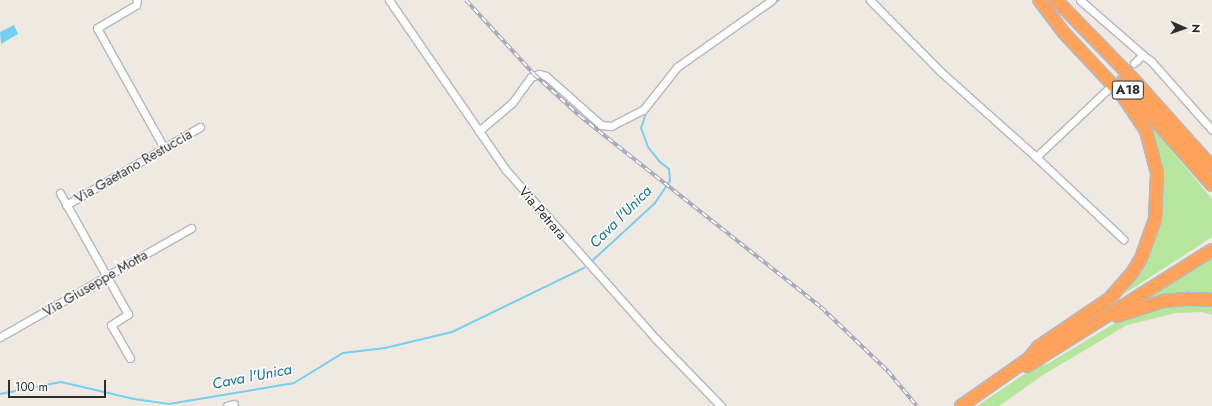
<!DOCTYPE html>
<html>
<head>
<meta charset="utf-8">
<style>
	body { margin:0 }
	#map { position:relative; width:1212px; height:406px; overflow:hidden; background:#efe9e1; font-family:Jost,sans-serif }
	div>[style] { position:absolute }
	.green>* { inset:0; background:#b6e59e }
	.water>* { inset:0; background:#75cff0 }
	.stream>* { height:2px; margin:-1px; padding:0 1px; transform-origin:1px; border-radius:1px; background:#75cff0 }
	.minor-tunnel>* { height:7px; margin-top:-3.5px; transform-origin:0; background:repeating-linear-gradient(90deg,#c8c4bd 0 7px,transparent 0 10.5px) }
	.roads { filter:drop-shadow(1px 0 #b4b7c1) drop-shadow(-1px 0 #b4b7c1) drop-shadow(0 1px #b4b7c1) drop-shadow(0 -1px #b4b7c1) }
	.minor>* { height:7px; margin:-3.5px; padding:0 3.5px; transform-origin:3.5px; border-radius:3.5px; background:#fff }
	.motorway>* { height:12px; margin:-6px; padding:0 6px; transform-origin:6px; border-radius:6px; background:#ffa35c }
	.rail>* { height:3.5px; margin-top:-1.75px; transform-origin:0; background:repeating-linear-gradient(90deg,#fff 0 6px,#a3a6b8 0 12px); box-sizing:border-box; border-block:1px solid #a3a6b8 }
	span { translate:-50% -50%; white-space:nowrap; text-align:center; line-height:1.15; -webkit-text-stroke:3px #fff; paint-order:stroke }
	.shield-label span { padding:1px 3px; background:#fff; border:1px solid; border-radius:3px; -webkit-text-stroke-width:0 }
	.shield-label { font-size:13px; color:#2e2e2e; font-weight:700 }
	.street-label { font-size:14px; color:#2e2e2e }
	.water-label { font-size:15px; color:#0d6fa3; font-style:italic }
	.north { position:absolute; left:1164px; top:8px; width:40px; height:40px; -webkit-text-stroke:3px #fff; paint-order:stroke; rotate:92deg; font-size:11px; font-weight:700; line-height:16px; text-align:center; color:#2e2e2e }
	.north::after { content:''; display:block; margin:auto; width:14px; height:18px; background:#2e2e2e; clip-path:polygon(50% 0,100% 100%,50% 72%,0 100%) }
	.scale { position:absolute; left:8px; top:380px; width:98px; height:18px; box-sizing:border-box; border:2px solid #2e2e2e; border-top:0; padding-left:5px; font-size:12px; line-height:14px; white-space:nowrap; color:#2e2e2e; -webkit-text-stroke:3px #fff; paint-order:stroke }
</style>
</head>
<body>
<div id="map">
	<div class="green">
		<div style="clip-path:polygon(1143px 117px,1212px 199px,1212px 237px,1124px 294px,1150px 254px,1162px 207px,1162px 184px)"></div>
		<div style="clip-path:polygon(1212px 256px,1212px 298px,1131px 307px)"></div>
		<div style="clip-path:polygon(1171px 305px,1212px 305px,1212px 315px,1202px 312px,1176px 313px,1127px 325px,1043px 375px,999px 406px,977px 406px,1032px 369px,1049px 363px,1120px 320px)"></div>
	</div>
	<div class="water">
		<div style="clip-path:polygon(14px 25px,18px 34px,1px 44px,0 32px)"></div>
	</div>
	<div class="stream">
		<div style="left:771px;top:5px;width:9px;rotate:-32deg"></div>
		<div style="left:592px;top:261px;width:86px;rotate:-42.6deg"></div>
		<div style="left:655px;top:203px;width:27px;rotate:-56deg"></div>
		<div style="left:670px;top:181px;width:12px;rotate:-95deg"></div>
		<div style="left:669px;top:169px;width:11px;rotate:-142deg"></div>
		<div style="left:660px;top:162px;width:19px;rotate:-129deg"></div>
		<div style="left:648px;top:147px;width:20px;rotate:-110deg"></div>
		<div style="left:641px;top:128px;width:18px;rotate:-71deg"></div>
		<div style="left:647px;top:111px;width:39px;rotate:-52deg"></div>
		<div style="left:0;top:394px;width:62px;rotate:-11.1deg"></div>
		<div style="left:61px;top:382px;width:75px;rotate:13.1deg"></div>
		<div style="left:134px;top:399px;width:35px;rotate:8deg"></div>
		<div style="left:169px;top:404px;width:127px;rotate:-9.5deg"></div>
		<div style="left:294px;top:383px;width:57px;rotate:-31.5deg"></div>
		<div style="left:343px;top:353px;width:42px;rotate:-6.8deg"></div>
		<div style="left:385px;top:348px;width:69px;rotate:-13.4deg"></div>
		<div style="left:452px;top:332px;width:147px;rotate:-25.9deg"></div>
	</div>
	<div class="minor-tunnel">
		<div style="left:1111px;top:86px;width:33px;rotate:-45deg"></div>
	</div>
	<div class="roads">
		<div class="minor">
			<div style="left:137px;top:0;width:5px;rotate:101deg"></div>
			<div style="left:136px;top:5px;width:45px;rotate:149.5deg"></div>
			<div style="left:97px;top:28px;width:137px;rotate:60.8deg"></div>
			<div style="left:389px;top:0;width:206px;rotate:55.5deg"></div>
			<div style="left:506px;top:170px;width:225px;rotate:48.4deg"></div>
			<div style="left:655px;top:338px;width:95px;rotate:45.9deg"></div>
			<div style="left:870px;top:0;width:101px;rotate:45.4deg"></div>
			<div style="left:941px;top:72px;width:127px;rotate:41.8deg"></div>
			<div style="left:1036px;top:157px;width:99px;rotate:-43.4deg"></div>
			<div style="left:1080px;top:0;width:84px;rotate:41.1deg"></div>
			<div style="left:1134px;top:63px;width:12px;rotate:-42deg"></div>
			<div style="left:1143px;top:55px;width:10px;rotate:37deg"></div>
			<div style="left:1151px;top:61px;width:92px;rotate:48.5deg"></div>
			<div style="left:480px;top:130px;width:42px;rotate:-40.2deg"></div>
			<div style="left:512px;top:103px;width:32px;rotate:-54deg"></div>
			<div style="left:531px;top:77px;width:9px;rotate:-21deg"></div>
			<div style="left:539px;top:74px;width:7px;rotate:16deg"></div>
			<div style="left:546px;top:76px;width:74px;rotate:41.7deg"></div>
			<div style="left:601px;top:125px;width:10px;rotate:6deg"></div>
			<div style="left:611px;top:126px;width:36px;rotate:-27deg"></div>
			<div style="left:643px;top:110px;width:55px;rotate:-51.7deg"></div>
			<div style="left:677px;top:67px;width:116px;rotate:-35.2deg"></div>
			<div style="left:1036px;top:157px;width:120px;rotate:43.3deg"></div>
			<div style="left:60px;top:193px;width:139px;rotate:60.7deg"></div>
			<div style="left:128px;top:314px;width:20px;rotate:147deg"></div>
			<div style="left:111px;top:325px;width:38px;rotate:60deg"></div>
			<div style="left:66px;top:205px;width:155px;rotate:-30.2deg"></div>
			<div style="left:0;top:337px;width:220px;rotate:-29.7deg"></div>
			<div style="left:227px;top:406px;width:7px;rotate:-16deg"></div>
		</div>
		<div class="motorway">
			<div style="left:1056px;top:0;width:113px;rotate:45.7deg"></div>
			<div style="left:1135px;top:81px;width:115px;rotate:48.2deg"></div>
			<div style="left:1122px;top:83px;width:136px;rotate:48.6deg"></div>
			<div style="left:1117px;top:316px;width:48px;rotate:-18.1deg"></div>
			<div style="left:1163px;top:301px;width:25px;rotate:-5deg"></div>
			<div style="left:1188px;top:299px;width:24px;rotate:2deg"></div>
			<div style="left:1027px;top:366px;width:218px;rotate:-32.1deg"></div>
			<div style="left:961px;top:406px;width:82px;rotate:-35deg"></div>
			<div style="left:1028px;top:359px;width:16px;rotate:-50deg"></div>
			<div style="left:1038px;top:347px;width:87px;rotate:-34.2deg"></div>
			<div style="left:1110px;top:298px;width:33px;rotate:-49deg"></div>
			<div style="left:1132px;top:273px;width:17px;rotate:-59deg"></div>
			<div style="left:1141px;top:258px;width:41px;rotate:-70.3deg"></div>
			<div style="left:1155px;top:219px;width:46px;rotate:-87.5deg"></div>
			<div style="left:1157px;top:173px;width:43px;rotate:-104.7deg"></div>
			<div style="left:1146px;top:131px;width:43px;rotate:-123.7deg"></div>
			<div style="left:1122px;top:95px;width:85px;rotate:-133.1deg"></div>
			<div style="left:1064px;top:33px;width:41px;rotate:-127.1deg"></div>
		</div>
	</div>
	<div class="rail">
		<div style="left:466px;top:0;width:100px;rotate:47.4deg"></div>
		<div style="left:534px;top:74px;width:62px;rotate:42.4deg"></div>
		<div style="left:580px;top:116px;width:308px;rotate:38.4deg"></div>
		<div style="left:821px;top:307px;width:93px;rotate:43.7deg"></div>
		<div style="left:888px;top:371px;width:45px;rotate:50.4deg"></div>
	</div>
	<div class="shield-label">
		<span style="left:1128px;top:90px">A18</span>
	</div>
	<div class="street-label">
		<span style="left:133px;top:166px;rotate:-30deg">Via Gaetano Restuccia</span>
		<span style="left:543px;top:213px;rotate:49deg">Via Petrara</span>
		<span style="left:95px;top:283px;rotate:-30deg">Via Giuseppe Motta</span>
	</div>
	<div class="water-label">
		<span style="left:621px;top:217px;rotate:-45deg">Cava l'Unica</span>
		<span style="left:252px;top:377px;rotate:-11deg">Cava l'Unica</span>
	</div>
	<div class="north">N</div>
	<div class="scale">100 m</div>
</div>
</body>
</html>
